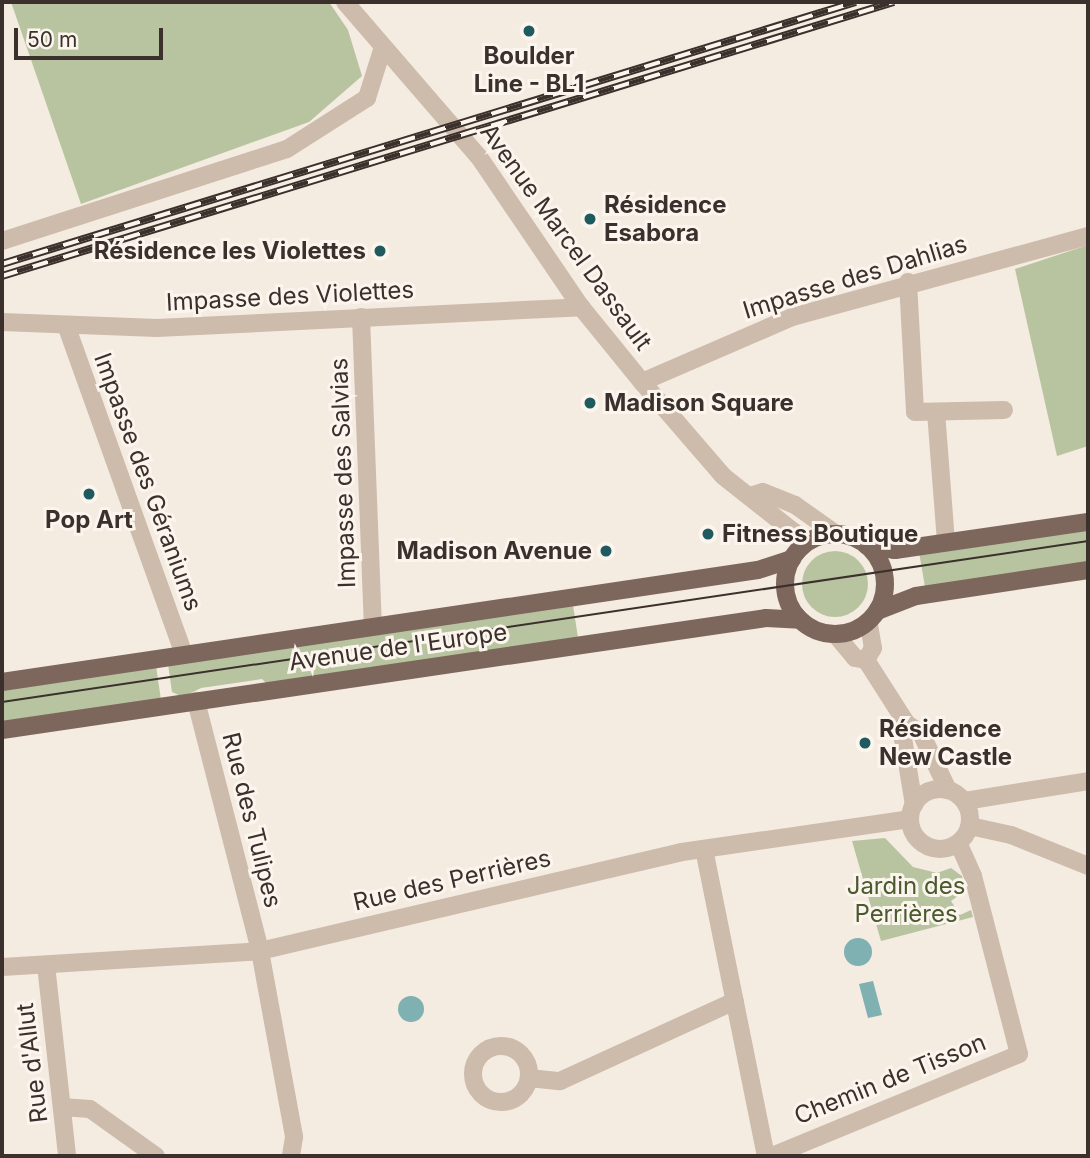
<!DOCTYPE html>
<html>
<head>
<meta charset="utf-8">
<style>
	body { margin:0 }
	#map { position:relative; width:1090px; height:1158px; overflow:hidden; background:#f4ebe1; font-family:Inter,sans-serif }
	div>[style] { position:absolute }
	.green>* { inset:0; background:#b8c4a0 }
	.round { border-radius:50% }
	.water>* { inset:0; background:#7fb0b2 }
	.minor>* { height:18px; margin:-9px; padding:0 9px; transform-origin:9px; border-radius:9px; background:#cdbbac }
	.minor>.ring { margin:-9px; padding:0; box-sizing:content-box; background:none; border:18px solid #cdbbac; border-radius:50% }
	.tertiary>* { height:18px; margin:-9px; padding:0 9px; transform-origin:9px; border-radius:9px; background:#cdbbac }
	.tertiary>.ring { margin:-9px; padding:0; box-sizing:content-box; background:none; border:18px solid #cdbbac; border-radius:50% }
	.primary>* { height:18px; margin:-9px; padding:0 9px; transform-origin:9px; border-radius:9px; background:#7d675c }
	.primary>.ring { margin:-9px; padding:0; box-sizing:content-box; background:none; border:18px solid #7d675c; border-radius:50% }
	.tram>* { height:2px; margin:-1px; padding:0 1px; transform-origin:1px; border-radius:1px; background:#3b302b }
	.rail>* { height:8px; margin-top:-4px; transform-origin:0; background:repeating-linear-gradient(90deg,#fbf5ee 0 16px,#3b302b 0 32px); box-sizing:border-box; border-block:2px solid #3b302b }
	.dots>* { width:19px; height:19px; translate:-50% -50%; box-sizing:border-box; border:4px solid #fbf5ee; border-radius:50% }
	span { translate:-50% -50%; white-space:nowrap; text-align:center; line-height:1.15; -webkit-text-stroke:6px #fbf5ee; paint-order:stroke }
	.poi-label { font-size:24px; color:#3b302b; font-weight:700 }
	.left { translate:0 -50%; text-align:left }
	.right { translate:-100% -50%; text-align:right }
	.street-label { font-size:24px; color:#3b302b }
	.park-label { font-size:24px; color:#4a5a2e }
	.frame { position:absolute; inset:0; border:4px solid #3b302b; pointer-events:none }
	.scale { position:absolute; left:14px; top:28px; width:149px; height:32px; box-sizing:border-box; border:4px solid #3b302b; border-top:0; padding-left:9px; font-size:21px; line-height:24px; white-space:nowrap; color:#3b302b; -webkit-text-stroke:5px #fbf5ee; paint-order:stroke }
</style>
</head>
<body>
<div id="map">
	<div class="green">
		<div style="clip-path:polygon(11px 2px,329px 2px,348px 30px,362px 76px,309px 122px,81px 204px)"></div>
		<div style="clip-path:polygon(1088px 245px,1088px 446px,1057px 456px,1015px 269px)"></div>
		<div style="clip-path:polygon(1088px 527px,1088px 563px,925px 587px,919px 552px)"></div>
		<div class="round" style="left:802px;top:551px;width:66px;height:66px"></div>
		<div style="clip-path:polygon(573px 605px,578px 638px,268px 685px,262px 679px,201px 688px,183px 697px,172px 692px,168px 664px)"></div>
		<div style="clip-path:polygon(156px 666px,161px 700px,2px 723px,2px 688px)"></div>
		<div style="clip-path:polygon(885px 838px,913px 867px,937px 873px,951px 868px,962px 876px,965px 891px,951px 901px,960px 915px,971px 910px,973px 917px,881px 941px,852px 841px)"></div>
	</div>
	<div class="water">
		<div class="round" style="left:844px;top:938px;width:28px;height:28px"></div>
		<div style="clip-path:polygon(873px 981px,882px 1015px,868px 1018px,859px 984px)"></div>
		<div class="round" style="left:398px;top:996px;width:26px;height:26px"></div>
	</div>
	<div class="minor">
		<div style="left:2px;top:241px;width:299px;rotate:-17.9deg"></div>
		<div style="left:287px;top:149px;width:95px;rotate:-32.5deg"></div>
		<div style="left:367px;top:98px;width:53px;rotate:-72.6deg"></div>
		<div style="left:908px;top:282px;width:130px;rotate:86.9deg"></div>
		<div style="left:915px;top:412px;width:89px;rotate:-1.3deg"></div>
		<div style="left:361px;top:317px;width:310px;rotate:87.8deg"></div>
		<div style="left:2px;top:322px;width:155px;rotate:2.2deg"></div>
		<div style="left:157px;top:328px;width:425px;rotate:-2.8deg"></div>
		<div style="left:66px;top:325px;width:350px;rotate:70.3deg"></div>
		<div style="left:642px;top:382px;width:163px;rotate:-23.4deg"></div>
		<div style="left:792px;top:317px;width:307px;rotate:-15.3deg"></div>
		<div style="left:936px;top:412px;width:131px;rotate:85.6deg"></div>
		<div style="left:196px;top:701px;width:258px;rotate:75.6deg"></div>
		<div style="left:260px;top:951px;width:189px;rotate:79.6deg"></div>
		<div style="left:294px;top:1137px;width:19px;rotate:99deg"></div>
		<div style="left:965px;top:801px;width:125px;rotate:-9.2deg"></div>
		<div style="left:704px;top:849px;width:313px;rotate:78.6deg"></div>
		<div style="left:46px;top:965px;width:192px;rotate:83.7deg"></div>
		<div style="left:2px;top:967px;width:258px;rotate:-3.5deg"></div>
		<div style="left:260px;top:951px;width:433px;rotate:-13.2deg"></div>
		<div style="left:682px;top:852px;width:230px;rotate:-8.2deg"></div>
		<div class="ring" style="left:473px;top:1046px;width:38px;height:38px"></div>
		<div style="left:529px;top:1078px;width:31px;rotate:6deg"></div>
		<div style="left:560px;top:1081px;width:192px;rotate:-24.6deg"></div>
		<div style="left:62px;top:1107px;width:28px;rotate:4deg"></div>
		<div style="left:90px;top:1109px;width:81px;rotate:35.5deg"></div>
		<div style="left:772px;top:1156px;width:267px;rotate:-22.4deg"></div>
		<div style="left:1019px;top:1054px;width:184px;rotate:-104.5deg"></div>
		<div style="left:973px;top:876px;width:36px;rotate:-114deg"></div>
	</div>
	<div class="tertiary">
		<div style="left:345px;top:2px;width:205px;rotate:49.2deg"></div>
		<div style="left:479px;top:157px;width:181px;rotate:55.8deg"></div>
		<div style="left:581px;top:307px;width:97px;rotate:50.9deg"></div>
		<div style="left:642px;top:382px;width:124px;rotate:49.2deg"></div>
		<div style="left:723px;top:476px;width:90px;rotate:38.3deg"></div>
		<div style="left:794px;top:532px;width:17px;rotate:66deg"></div>
		<div style="left:753px;top:495px;width:10px;rotate:-17deg"></div>
		<div style="left:763px;top:492px;width:35px;rotate:22deg"></div>
		<div style="left:795px;top:505px;width:50px;rotate:35.3deg"></div>
		<div style="left:835px;top:634px;width:31px;rotate:50deg"></div>
		<div style="left:855px;top:658px;width:11px;rotate:10deg"></div>
		<div style="left:866px;top:660px;width:76px;rotate:57.4deg"></div>
		<div style="left:907px;top:724px;width:17px;rotate:33deg"></div>
		<div style="left:921px;top:733px;width:63px;rotate:64.7deg"></div>
		<div style="left:866px;top:660px;width:14px;rotate:-60deg"></div>
		<div style="left:873px;top:648px;width:27px;rotate:-100deg"></div>
		<div style="left:907px;top:724px;width:15px;rotate:106deg"></div>
		<div style="left:903px;top:738px;width:68px;rotate:80.7deg"></div>
		<div class="ring" style="left:910px;top:789px;width:42px;height:42px"></div>
		<div style="left:970px;top:826px;width:42px;rotate:12.4deg"></div>
		<div style="left:1011px;top:835px;width:83px;rotate:21.9deg"></div>
	</div>
	<div class="primary">
		<div class="ring" style="left:785px;top:534px;width:82px;height:82px"></div>
		<div style="left:866px;top:545px;width:29px;rotate:10deg"></div>
		<div style="left:895px;top:550px;width:195px;rotate:-8.3deg"></div>
		<div style="left:877px;top:611px;width:42px;rotate:-21deg"></div>
		<div style="left:916px;top:596px;width:174px;rotate:-8.6deg"></div>
		<div style="left:2px;top:682px;width:764px;rotate:-8.43deg"></div>
		<div style="left:758px;top:570px;width:36px;rotate:-18deg"></div>
		<div style="left:2px;top:730px;width:772px;rotate:-8.34deg"></div>
		<div style="left:766px;top:618px;width:34px;rotate:3deg"></div>
	</div>
	<div class="tram">
		<div style="left:2px;top:702px;width:1098px;rotate:-8.43deg"></div>
	</div>
	<div class="rail">
		<div style="left:2px;top:264px;width:893px;rotate:-17.06deg"></div>
		<div style="left:2px;top:276px;width:933px;rotate:-17.08deg"></div>
	</div>
	<div class="dots">
		<div style="left:529px;top:31px;background:#1f5a5e"></div>
		<div style="left:590px;top:219px;background:#1f5a5e"></div>
		<div style="left:380px;top:251px;background:#1f5a5e"></div>
		<div style="left:590px;top:403px;background:#1f5a5e"></div>
		<div style="left:89px;top:494px;background:#1f5a5e"></div>
		<div style="left:708px;top:534px;background:#1f5a5e"></div>
		<div style="left:606px;top:551px;background:#1f5a5e"></div>
		<div style="left:865px;top:743px;background:#1f5a5e"></div>
	</div>
	<div class="poi-label">
		<span style="left:529px;top:70px">Boulder<br>Line - BL1</span>
		<span class="left" style="left:604px;top:219px">Résidence<br>Esabora</span>
		<span class="right" style="left:366px;top:251px">Résidence les Violettes</span>
		<span class="left" style="left:604px;top:403px">Madison Square</span>
		<span style="left:89px;top:520px">Pop Art</span>
		<span class="left" style="left:722px;top:534px">Fitness Boutique</span>
		<span class="right" style="left:592px;top:551px">Madison Avenue</span>
		<span class="left" style="left:879px;top:743px">Résidence<br>New Castle</span>
	</div>
	<div class="street-label">
		<span style="left:566px;top:237px;rotate:54deg">Avenue Marcel Dassault</span>
		<span style="left:855px;top:277px;rotate:-17deg">Impasse des Dahlias</span>
		<span style="left:290px;top:296px;rotate:-3deg">Impasse des Violettes</span>
		<span style="left:343px;top:473px;rotate:-92deg">Impasse des Salvias</span>
		<span style="left:148px;top:482px;rotate:70deg">Impasse des Géraniums</span>
		<span style="left:398px;top:647px;rotate:-8deg">Avenue de l'Europe</span>
		<span style="left:252px;top:820px;rotate:76deg">Rue des Tulipes</span>
		<span style="left:452px;top:880px;rotate:-13deg">Rue des Perrières</span>
		<span style="left:32px;top:1063px;rotate:-97deg">Rue d'Allut</span>
		<span style="left:890px;top:1079px;rotate:-22deg">Chemin de Tisson</span>
	</div>
	<div class="park-label">
		<span style="left:906px;top:900px">Jardin des<br>Perrières</span>
	</div>
	<div class="frame"></div>
	<div class="scale">50 m</div>
</div>
</body>
</html>
